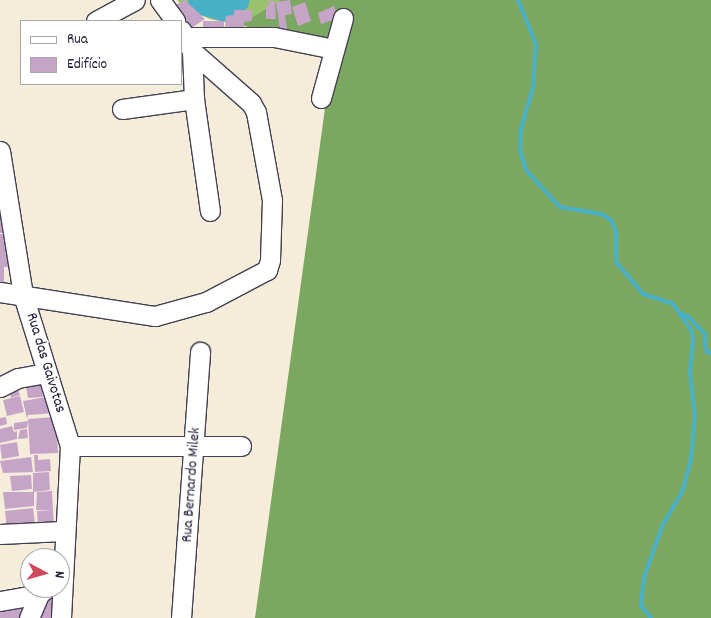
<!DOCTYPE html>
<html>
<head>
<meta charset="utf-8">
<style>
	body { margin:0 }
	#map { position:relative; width:711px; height:618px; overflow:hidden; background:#f5edda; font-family:Dekko,sans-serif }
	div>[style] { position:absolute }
	.green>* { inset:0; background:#9ac16c }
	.forest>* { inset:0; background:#7ba760 }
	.stream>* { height:4px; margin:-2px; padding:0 2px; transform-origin:2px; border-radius:2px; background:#48b0c7 }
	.river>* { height:24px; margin:-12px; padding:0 12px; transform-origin:12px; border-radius:12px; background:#48b0c7 }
	.building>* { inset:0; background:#c6a4c8 }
	.roads { filter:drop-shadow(1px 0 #424053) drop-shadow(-1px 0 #424053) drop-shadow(0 1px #424053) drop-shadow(0 -1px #424053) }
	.minor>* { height:19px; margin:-9.5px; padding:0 9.5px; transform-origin:9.5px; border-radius:9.5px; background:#fff }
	span { translate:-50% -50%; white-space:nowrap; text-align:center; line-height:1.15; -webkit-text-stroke:4px #fff; paint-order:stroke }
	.street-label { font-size:16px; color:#22223b }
	.legend { position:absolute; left:20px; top:20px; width:162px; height:65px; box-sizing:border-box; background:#fff; border:1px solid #a7a7b1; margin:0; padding:6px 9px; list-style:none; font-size:15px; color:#22223b }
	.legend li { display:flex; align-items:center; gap:10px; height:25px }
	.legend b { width:25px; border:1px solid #a7a7b1 }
	.north { position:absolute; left:20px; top:548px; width:50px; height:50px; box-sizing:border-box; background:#fff; border:1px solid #a7a7b1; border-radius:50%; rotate:96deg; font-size:14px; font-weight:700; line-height:20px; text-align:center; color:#22223b }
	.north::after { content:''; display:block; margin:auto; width:18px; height:22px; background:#d1495b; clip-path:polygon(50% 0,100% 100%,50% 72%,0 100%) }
</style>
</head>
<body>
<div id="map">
	<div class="green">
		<div style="clip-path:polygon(177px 0,280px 0,239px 25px,210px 19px,185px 8px)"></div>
	</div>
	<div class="forest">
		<div style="clip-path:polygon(280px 0,711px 0,711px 618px,255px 618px,326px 101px,323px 51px,301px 37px,239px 25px)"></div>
	</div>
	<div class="stream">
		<div style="left:518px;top:0;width:48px;rotate:67.8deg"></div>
		<div style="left:536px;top:44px;width:43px;rotate:94deg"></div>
		<div style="left:533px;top:87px;width:44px;rotate:105.9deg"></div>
		<div style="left:521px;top:129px;width:21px;rotate:93deg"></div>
		<div style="left:520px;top:150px;width:21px;rotate:73deg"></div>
		<div style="left:526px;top:170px;width:50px;rotate:47.4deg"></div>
		<div style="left:560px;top:207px;width:42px;rotate:9.7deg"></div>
		<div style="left:601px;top:214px;width:12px;rotate:31deg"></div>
		<div style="left:611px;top:220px;width:13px;rotate:67deg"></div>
		<div style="left:616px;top:232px;width:30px;rotate:90deg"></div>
		<div style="left:616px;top:262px;width:42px;rotate:49.8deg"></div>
		<div style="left:643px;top:294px;width:32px;rotate:18deg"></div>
		<div style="left:673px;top:304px;width:32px;rotate:55deg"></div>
		<div style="left:691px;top:330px;width:9px;rotate:77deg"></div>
		<div style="left:693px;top:339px;width:34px;rotate:95deg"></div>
		<div style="left:690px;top:373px;width:43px;rotate:83.4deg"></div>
		<div style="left:695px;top:416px;width:42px;rotate:95.4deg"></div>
		<div style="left:691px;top:458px;width:33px;rotate:104deg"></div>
		<div style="left:683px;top:490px;width:39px;rotate:120deg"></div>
		<div style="left:663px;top:524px;width:56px;rotate:109.7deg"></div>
		<div style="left:644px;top:577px;width:29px;rotate:96deg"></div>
		<div style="left:641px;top:606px;width:16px;rotate:50deg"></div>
		<div style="left:680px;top:313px;width:10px;rotate:24deg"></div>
		<div style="left:689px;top:317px;width:23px;rotate:47deg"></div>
		<div style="left:705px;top:334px;width:11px;rotate:90deg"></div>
		<div style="left:705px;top:345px;width:7px;rotate:74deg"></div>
		<div style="left:707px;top:352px;width:4px;rotate:14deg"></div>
	</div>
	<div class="river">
		<div style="left:200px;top:0;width:4px;rotate:56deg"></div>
		<div style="left:202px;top:3px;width:22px;rotate:16deg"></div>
		<div style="left:223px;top:9px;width:17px;rotate:-31deg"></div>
	</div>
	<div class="building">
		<div style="clip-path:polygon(185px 0,205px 19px,190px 29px,170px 8px)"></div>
		<div style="clip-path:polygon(267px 0,275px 2px,276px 19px,266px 19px,266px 7px,270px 4px)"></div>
		<div style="clip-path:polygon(290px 0,292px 14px,285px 15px,287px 29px,280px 30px,276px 2px)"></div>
		<div style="clip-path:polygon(305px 2px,311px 21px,298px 26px,292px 7px)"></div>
		<div style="clip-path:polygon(334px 6px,338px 18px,321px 24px,318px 13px)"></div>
		<div style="clip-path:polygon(234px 10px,252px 10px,252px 21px,244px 22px,244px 30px,225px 28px,226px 16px,234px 15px)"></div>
		<div style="clip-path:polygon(203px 21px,224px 21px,224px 32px,203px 29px)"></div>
		<div style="clip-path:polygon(10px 213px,12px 232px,0 233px,0 214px)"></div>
		<div style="clip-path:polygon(0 234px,8px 234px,13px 267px,4px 267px,4px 284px,0 284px)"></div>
		<div style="clip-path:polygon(16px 384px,20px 395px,11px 398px,8px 387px)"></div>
		<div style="clip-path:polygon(41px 384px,43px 397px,28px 398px,26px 387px)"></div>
		<div style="clip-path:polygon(20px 396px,24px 412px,7px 416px,3px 400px)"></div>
		<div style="clip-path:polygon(53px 396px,56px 413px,28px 415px,27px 419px,23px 401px)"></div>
		<div style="clip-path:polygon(6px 417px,7px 424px,0 426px,0 418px)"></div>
		<div style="clip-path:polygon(56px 417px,58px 453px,30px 454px,28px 419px)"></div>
		<div style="clip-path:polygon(28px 421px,27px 428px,14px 430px,14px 423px)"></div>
		<div style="clip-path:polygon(12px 426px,14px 432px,17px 431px,17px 439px,0 443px,0 429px)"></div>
		<div style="clip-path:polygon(27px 429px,28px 438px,18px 439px,20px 430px)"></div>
		<div style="clip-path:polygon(17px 442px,19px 456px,2px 459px,0 445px)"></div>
		<div style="clip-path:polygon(34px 455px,38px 455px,38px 460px,50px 459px,51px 471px,35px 472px)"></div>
		<div style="clip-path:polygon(31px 457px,33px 472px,3px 473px,0 461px)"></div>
		<div style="clip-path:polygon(49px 472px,50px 490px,33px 492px,33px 473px)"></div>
		<div style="clip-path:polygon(31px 475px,32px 489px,12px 491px,10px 476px)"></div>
		<div style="clip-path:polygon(52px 491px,53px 510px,36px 510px,37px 492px)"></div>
		<div style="clip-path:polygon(3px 492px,34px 492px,34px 506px,5px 509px)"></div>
		<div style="clip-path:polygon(33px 508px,35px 524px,7px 531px,5px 511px)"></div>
		<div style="clip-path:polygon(53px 510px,54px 527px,38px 528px,37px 511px)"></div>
		<div style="clip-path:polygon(47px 593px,59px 594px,60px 618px,35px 618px,40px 610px,50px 611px,40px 609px)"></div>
		<div style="clip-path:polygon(18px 604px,28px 604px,20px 618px,0 618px,0 610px,5px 611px,6px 606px,18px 608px)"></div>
	</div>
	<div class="roads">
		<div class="minor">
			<div style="left:160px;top:0;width:26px;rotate:54deg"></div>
			<div style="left:96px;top:21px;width:44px;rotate:-28.3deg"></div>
			<div style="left:181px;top:30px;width:24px;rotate:62deg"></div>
			<div style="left:192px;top:51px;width:48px;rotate:87.6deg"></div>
			<div style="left:194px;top:99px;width:113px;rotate:81.9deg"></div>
			<div style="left:186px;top:37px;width:88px"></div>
			<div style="left:274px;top:37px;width:61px;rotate:11.3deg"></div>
			<div style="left:321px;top:98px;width:83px;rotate:-74.6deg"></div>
			<div style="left:122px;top:109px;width:73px;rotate:-7.9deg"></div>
			<div style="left:0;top:151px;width:146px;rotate:80.9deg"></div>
			<div style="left:23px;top:295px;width:158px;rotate:72.7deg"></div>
			<div style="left:70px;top:446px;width:172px;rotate:93deg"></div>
			<div style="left:0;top:292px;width:157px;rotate:8.8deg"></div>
			<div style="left:155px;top:316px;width:53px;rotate:-15.4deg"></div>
			<div style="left:206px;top:302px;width:69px;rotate:-27.7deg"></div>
			<div style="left:267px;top:270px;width:10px;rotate:-73deg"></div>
			<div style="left:270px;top:260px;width:60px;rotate:-88.1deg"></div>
			<div style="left:272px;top:200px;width:89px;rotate:-100.3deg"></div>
			<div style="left:256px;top:112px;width:10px;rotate:-119deg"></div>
			<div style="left:251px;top:103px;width:79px;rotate:-138.6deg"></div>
			<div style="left:0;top:387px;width:20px;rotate:-27deg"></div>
			<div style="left:18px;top:378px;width:29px;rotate:-10deg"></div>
			<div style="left:70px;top:446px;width:171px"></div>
			<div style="left:0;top:534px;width:63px;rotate:-2.7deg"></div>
			<div style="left:0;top:601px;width:40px;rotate:-10deg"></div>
			<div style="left:29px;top:618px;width:26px;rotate:-67deg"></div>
			<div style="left:39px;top:594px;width:10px;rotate:-37deg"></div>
			<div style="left:181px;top:618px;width:267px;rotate:-85.9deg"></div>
		</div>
	</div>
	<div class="street-label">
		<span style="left:45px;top:363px;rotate:73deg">Rua das Gaivotas</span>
		<span style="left:192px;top:485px;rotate:-86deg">Rua Bernardo Milek</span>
	</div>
	<ul class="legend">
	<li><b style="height:6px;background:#fff"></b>Rua</li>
	<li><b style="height:14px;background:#c6a4c8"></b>Edifício</li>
	</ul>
	<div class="north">N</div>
</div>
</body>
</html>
